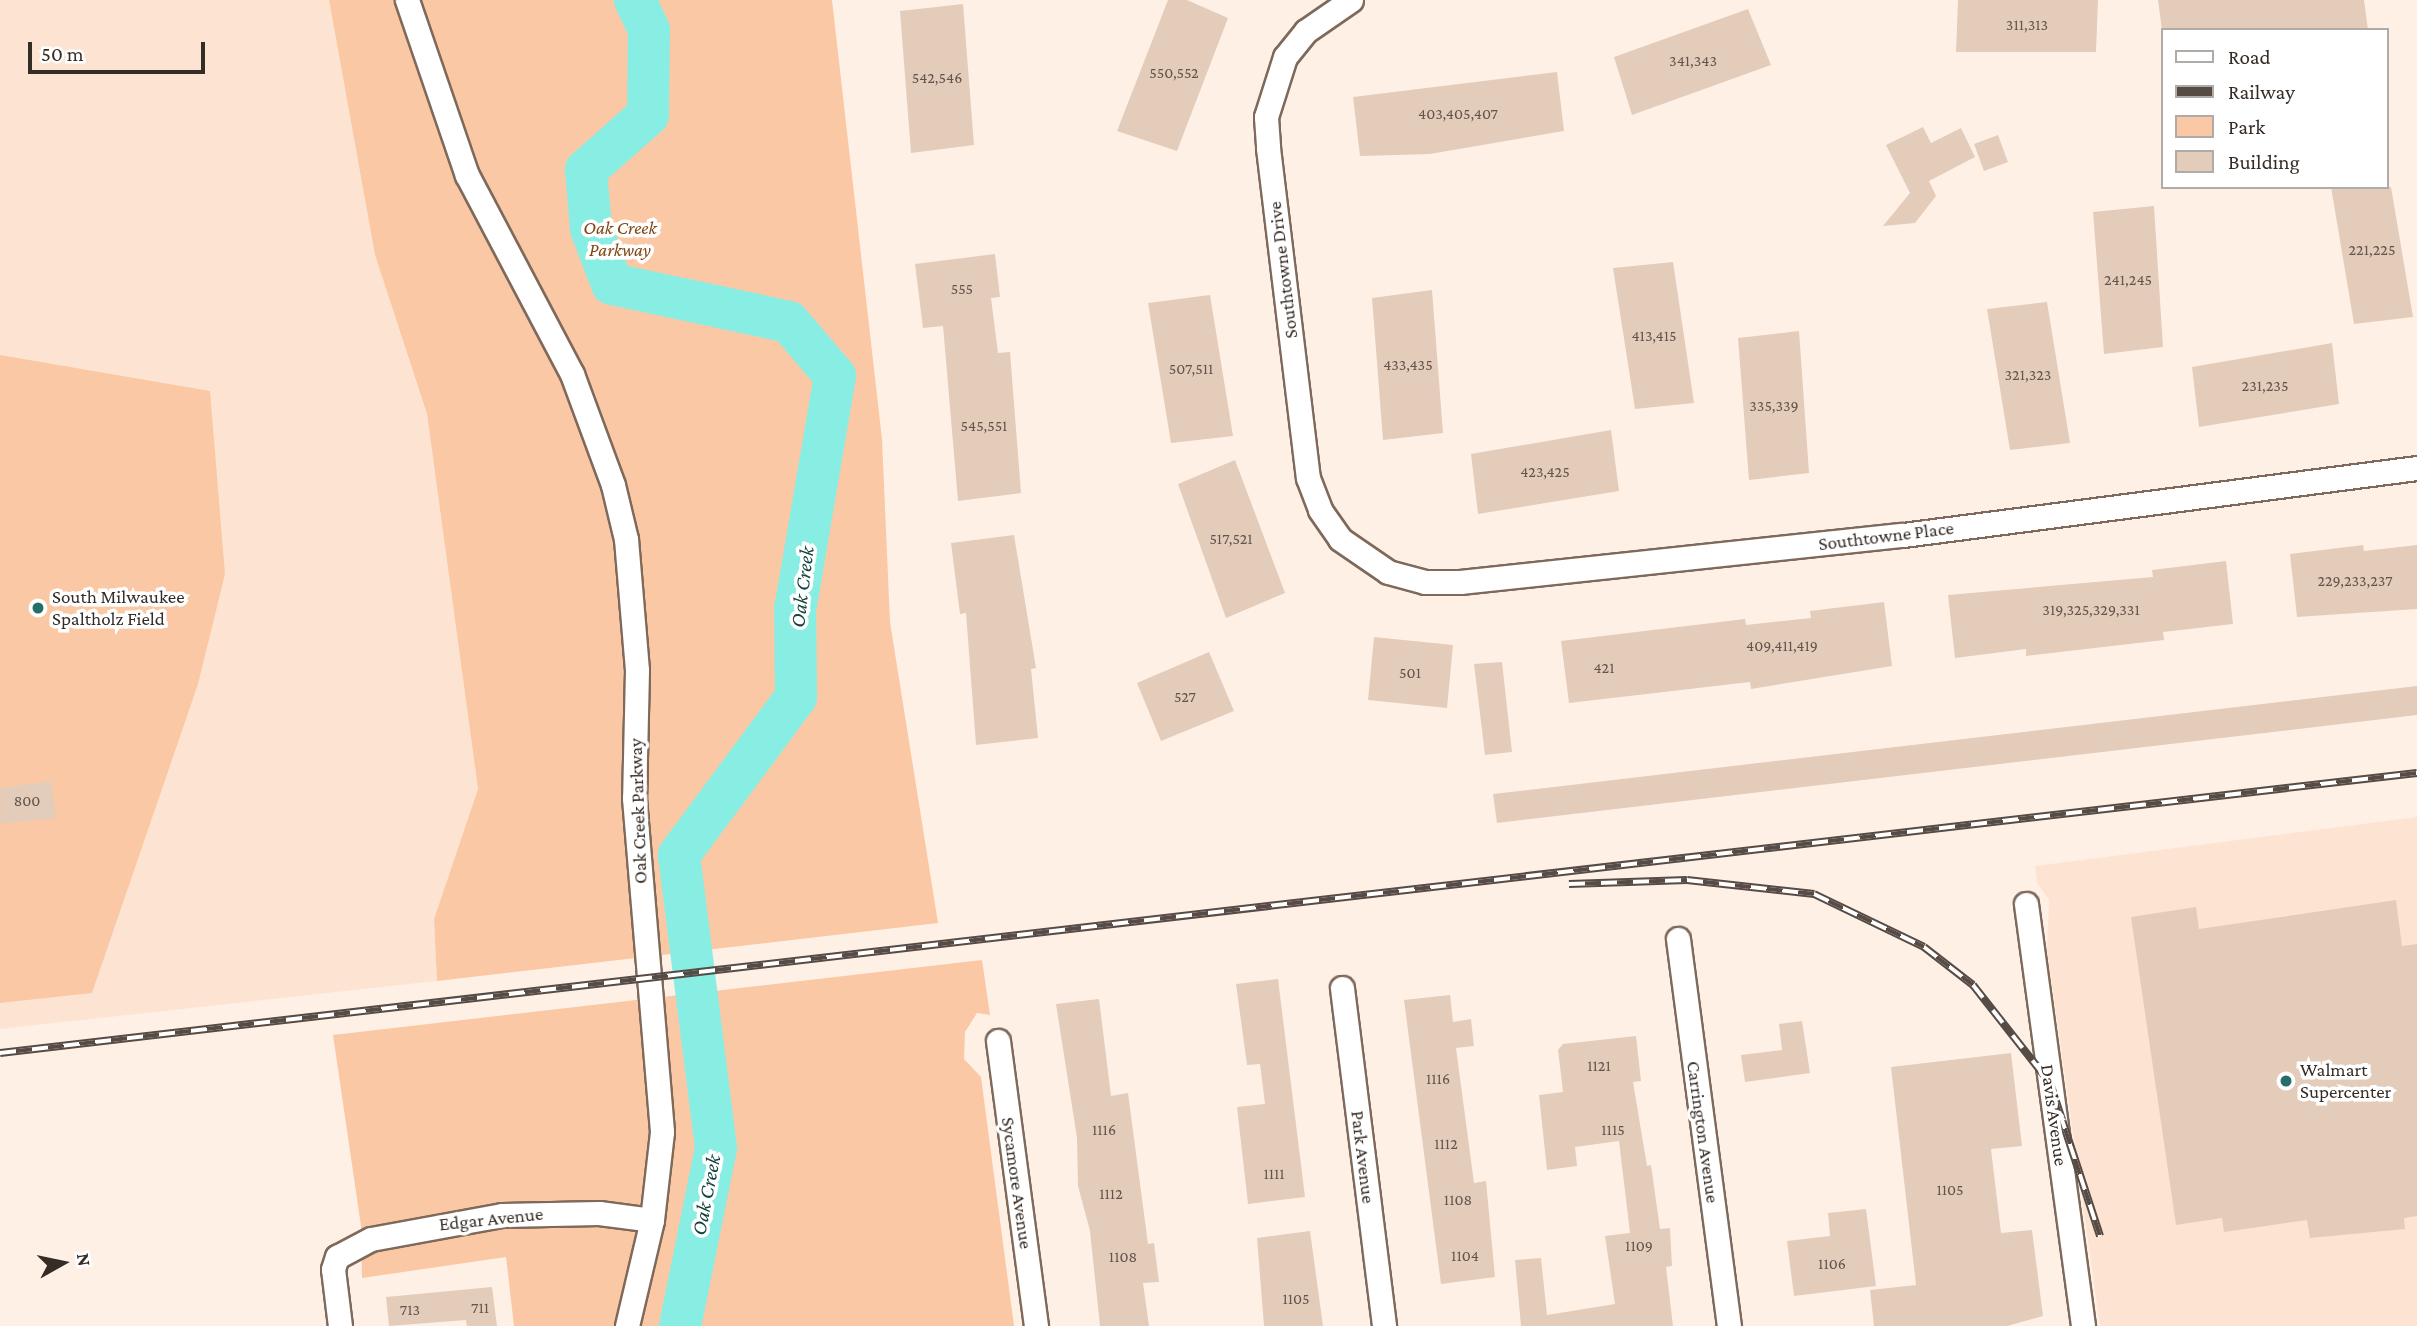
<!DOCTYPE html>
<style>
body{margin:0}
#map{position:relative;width:2417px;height:1326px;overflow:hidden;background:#fff0e6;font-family:"Crimson Pro",serif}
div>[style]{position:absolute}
.built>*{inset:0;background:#fde4d2}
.green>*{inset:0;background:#fac8a4}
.river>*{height:42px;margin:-21px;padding:0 21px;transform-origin:21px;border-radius:21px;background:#88eee3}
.building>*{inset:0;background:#e4ccbb}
.roads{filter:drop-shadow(2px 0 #7e695a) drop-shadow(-2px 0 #7e695a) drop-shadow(0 2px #7e695a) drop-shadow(0 -2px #7e695a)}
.street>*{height:23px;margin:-11.5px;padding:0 11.5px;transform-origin:11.5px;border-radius:11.5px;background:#fff}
.rail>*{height:8px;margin-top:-4px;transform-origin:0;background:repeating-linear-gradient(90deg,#fff 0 16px,#564b45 0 32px);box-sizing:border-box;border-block:2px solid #564b45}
.dots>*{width:19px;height:19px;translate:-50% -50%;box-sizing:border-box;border:4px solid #fff;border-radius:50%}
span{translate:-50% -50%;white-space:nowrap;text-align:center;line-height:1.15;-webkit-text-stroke:7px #fff;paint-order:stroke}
.number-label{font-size:16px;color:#62544b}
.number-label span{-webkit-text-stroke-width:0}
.park-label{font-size:19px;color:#814611;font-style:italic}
.street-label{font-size:19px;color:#362c26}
.poi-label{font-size:19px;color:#362c26}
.left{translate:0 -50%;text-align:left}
.water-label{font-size:21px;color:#13433e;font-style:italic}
.legend{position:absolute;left:2161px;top:28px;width:228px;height:161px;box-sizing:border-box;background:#fff;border:2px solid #afaba8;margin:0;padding:9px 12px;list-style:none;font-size:21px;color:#362c26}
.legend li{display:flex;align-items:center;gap:14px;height:35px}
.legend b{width:35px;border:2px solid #afaba8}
.north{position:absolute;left:28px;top:1228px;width:70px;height:70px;-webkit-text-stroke:5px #fff;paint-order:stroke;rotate:81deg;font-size:19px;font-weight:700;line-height:28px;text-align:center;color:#362c26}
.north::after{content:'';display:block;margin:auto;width:24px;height:32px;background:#362c26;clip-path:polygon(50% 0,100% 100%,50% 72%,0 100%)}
.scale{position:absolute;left:28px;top:42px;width:177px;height:32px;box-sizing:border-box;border:4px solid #362c26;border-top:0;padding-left:9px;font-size:21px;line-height:24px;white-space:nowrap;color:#362c26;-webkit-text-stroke:5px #fff;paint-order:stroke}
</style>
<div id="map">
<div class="built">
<i style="clip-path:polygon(0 0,329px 0,375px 255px,427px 414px,478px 789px,434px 919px,437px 981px,0 1029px)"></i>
<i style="clip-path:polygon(2417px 817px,2417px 1326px,2100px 1326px,2047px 949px,2049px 900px,2037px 883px,2035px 866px)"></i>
</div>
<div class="green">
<i style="clip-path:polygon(329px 0,832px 0,882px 439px,890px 622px,938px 923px,437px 981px,434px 919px,478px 789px,427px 414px,375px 255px)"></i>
<i style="clip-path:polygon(0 355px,210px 391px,225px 574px,198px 684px,92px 993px,0 1003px)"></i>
<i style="clip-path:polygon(982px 960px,990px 1015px,977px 1013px,965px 1032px,964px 1059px,981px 1077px,1014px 1326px,514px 1326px,506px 1257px,362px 1278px,361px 1226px,333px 1035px)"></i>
</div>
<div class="river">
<i style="left:635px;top:0;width:33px;rotate:65deg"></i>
<i style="left:649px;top:30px;width:85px;rotate:90.7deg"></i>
<i style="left:648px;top:115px;width:83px;rotate:138.4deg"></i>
<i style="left:586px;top:170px;width:59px;rotate:85.2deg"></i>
<i style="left:591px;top:229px;width:59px;rotate:69.1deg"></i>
<i style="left:612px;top:284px;width:181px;rotate:12.1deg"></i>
<i style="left:789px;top:322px;width:71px;rotate:49.6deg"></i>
<i style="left:835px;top:376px;width:236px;rotate:99.7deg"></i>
<i style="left:795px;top:609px;width:88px;rotate:89.3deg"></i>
<i style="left:796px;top:697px;width:197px;rotate:126.5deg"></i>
<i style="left:679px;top:855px;width:295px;rotate:82.8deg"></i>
<i style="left:716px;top:1148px;width:182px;rotate:101.4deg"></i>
</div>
<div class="building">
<i style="clip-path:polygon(1168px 0,1187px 0,1228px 18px,1177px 151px,1117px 131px)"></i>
<i style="clip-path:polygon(1958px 0,2098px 0,2096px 52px,1956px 52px)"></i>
<i style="clip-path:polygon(2158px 0,2364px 0,2368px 30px,2162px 30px)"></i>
<i style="clip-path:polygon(963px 4px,974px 145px,911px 153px,900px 11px)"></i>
<i style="clip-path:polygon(1748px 9px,1771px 65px,1632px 115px,1614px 57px)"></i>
<i style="clip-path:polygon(1557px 72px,1564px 131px,1430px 154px,1360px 156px,1353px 97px)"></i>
<i style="clip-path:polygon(1923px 127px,1931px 143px,1961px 128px,1975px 157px,1929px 181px,1936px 196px,1915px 223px,1883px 226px,1910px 193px,1886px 145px)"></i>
<i style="clip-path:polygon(1998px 135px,2008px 162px,1984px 171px,1974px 144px)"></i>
<i style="clip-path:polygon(2331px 187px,2391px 187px,2413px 317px,2354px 324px)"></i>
<i style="clip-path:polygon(2154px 206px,2163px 347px,2104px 354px,2093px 212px)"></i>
<i style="clip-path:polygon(995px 254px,1000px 297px,991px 298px,998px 353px,1010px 352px,1021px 493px,958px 501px,943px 326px,923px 328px,915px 264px)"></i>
<i style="clip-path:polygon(1673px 262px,1694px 403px,1635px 409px,1613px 268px)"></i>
<i style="clip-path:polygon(1432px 290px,1443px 433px,1383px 440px,1372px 298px)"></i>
<i style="clip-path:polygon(1210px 295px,1233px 436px,1171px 443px,1148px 303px)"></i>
<i style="clip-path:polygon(2047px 302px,2070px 443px,2010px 450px,1987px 309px)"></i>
<i style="clip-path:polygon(1799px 331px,1809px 473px,1749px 480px,1738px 338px)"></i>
<i style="clip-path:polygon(2332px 343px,2339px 404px,2199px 427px,2192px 367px)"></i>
<i style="clip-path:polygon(1611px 430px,1619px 491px,1478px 514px,1471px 454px)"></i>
<i style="clip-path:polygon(1235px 460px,1285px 593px,1226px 618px,1178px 484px)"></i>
<i style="clip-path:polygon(1014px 535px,1036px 668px,1031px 669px,1038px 738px,976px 745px,966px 613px,960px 614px,951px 543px)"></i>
<i style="clip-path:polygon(2363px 545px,2364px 551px,2417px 545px,2417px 609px,2297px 617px,2290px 554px)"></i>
<i style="clip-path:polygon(2226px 561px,2233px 624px,2163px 632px,2164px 640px,2026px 656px,2026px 649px,1955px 658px,1948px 595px,2153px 577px,2152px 570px)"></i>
<i style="clip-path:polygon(1884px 602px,1892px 666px,1751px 689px,1750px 682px,1569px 703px,1561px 641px,1745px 619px,1746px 625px,1811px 618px,1810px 611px)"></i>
<i style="clip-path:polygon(1374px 637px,1453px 645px,1447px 708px,1368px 700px)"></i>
<i style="clip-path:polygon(1209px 652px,1234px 711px,1161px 741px,1137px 683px)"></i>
<i style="clip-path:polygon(1502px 662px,1512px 752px,1485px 755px,1474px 664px)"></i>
<i style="clip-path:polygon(2417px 686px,2417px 715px,1497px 823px,1493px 794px)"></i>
<i style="clip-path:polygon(51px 781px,56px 818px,1px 824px,0 788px)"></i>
<i style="clip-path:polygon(2396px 900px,2402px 946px,2417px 944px,2417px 1216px,2404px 1218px,2405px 1229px,2310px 1238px,2307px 1220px,2224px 1232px,2222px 1218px,2176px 1225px,2131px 917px,2196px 907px,2199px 929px)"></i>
<i style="clip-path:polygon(1278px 979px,1305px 1197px,1248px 1204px,1237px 1107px,1265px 1104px,1260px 1064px,1247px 1065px,1236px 984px)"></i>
<i style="clip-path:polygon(1450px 995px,1453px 1022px,1471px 1019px,1474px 1046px,1456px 1048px,1474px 1183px,1486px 1181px,1495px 1277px,1441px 1284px,1404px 1000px)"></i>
<i style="clip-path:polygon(1099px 999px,1111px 1096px,1128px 1093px,1148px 1244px,1154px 1243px,1159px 1282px,1143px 1283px,1149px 1326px,1100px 1326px,1090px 1231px,1078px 1186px,1077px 1138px,1056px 1004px)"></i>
<i style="clip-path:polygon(1802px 1021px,1810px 1073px,1745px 1082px,1741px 1055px,1782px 1050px,1779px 1024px)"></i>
<i style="clip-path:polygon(1636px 1036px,1641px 1081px,1633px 1082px,1647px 1166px,1651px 1165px,1660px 1229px,1670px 1228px,1672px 1266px,1666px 1267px,1673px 1326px,1521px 1326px,1515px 1260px,1541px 1258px,1547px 1315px,1615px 1304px,1605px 1236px,1630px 1233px,1619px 1141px,1575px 1147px,1577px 1166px,1547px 1170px,1539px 1095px,1563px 1092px,1558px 1050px,1563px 1044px)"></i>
<i style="clip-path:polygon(2011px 1053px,2022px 1146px,1991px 1149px,2001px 1233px,2032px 1230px,2043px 1316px,2007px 1326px,1874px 1326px,1870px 1290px,1916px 1285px,1891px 1067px)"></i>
<i style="clip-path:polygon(1866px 1209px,1876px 1286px,1794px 1296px,1787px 1241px,1830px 1236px,1828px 1213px)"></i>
<i style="clip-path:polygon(1310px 1231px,1323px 1326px,1264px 1326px,1257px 1238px)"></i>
<i style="clip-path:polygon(492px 1287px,497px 1326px,467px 1326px,466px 1320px,389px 1326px,386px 1297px)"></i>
</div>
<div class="roads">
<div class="street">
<i style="left:407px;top:0;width:185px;rotate:71.1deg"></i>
<i style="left:467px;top:175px;width:225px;rotate:62.2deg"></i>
<i style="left:572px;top:374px;width:118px;rotate:69.7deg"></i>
<i style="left:613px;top:485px;width:56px;rotate:76.5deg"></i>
<i style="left:626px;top:539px;width:131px;rotate:85.2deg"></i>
<i style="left:637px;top:670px;width:128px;rotate:91.3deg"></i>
<i style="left:634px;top:798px;width:335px;rotate:85.2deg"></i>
<i style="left:662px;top:1132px;width:89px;rotate:96.5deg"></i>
<i style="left:652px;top:1220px;width:109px;rotate:103.3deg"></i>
<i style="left:1351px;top:0;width:55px;rotate:145.4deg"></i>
<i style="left:1306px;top:31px;width:33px;rotate:129deg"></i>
<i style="left:1285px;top:57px;width:63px;rotate:107.6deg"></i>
<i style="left:1266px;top:117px;width:31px;rotate:86deg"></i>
<i style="left:1268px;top:148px;width:332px;rotate:83.1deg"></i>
<i style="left:1308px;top:478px;width:34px;rotate:69deg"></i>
<i style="left:1320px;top:510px;width:35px;rotate:55deg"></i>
<i style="left:1340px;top:539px;width:58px;rotate:34.5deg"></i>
<i style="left:1388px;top:572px;width:38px;rotate:15deg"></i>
<i style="left:1425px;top:582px;width:35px"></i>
<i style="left:1460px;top:582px;width:445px;rotate:-6.1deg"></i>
<i style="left:1903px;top:535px;width:518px;rotate:-7.43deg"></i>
<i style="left:2026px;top:904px;width:426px;rotate:82.3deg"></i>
<i style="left:1678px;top:939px;width:390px;rotate:82.5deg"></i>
<i style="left:1342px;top:988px;width:341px;rotate:82.9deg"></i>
<i style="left:998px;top:1041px;width:288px;rotate:82.4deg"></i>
<i style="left:340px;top:1326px;width:57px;rotate:-97deg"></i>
<i style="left:333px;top:1269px;width:13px;rotate:-72deg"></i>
<i style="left:337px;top:1257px;width:38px;rotate:-28deg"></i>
<i style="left:371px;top:1239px;width:133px;rotate:-10.4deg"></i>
<i style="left:502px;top:1215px;width:97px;rotate:-1.2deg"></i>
<i style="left:599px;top:1213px;width:53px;rotate:7.5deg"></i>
</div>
</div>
<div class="rail">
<i style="left:1569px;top:884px;width:118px;rotate:-1.9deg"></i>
<i style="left:1687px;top:880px;width:128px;rotate:6.3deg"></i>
<i style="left:1814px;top:894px;width:122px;rotate:25.7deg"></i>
<i style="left:1924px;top:947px;width:62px;rotate:37.8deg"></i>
<i style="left:1973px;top:985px;width:125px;rotate:51.8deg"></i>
<i style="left:2050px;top:1083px;width:161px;rotate:71.9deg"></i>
<i style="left:0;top:1053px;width:2433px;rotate:-6.61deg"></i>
</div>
<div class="dots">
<i style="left:38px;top:608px;background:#266f68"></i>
<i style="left:2286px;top:1081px;background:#266f68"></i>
</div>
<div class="number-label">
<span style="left:2027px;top:25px">311,313</span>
<span style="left:1693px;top:61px">341,343</span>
<span style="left:1174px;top:73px">550,552</span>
<span style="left:937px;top:78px">542,546</span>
<span style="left:1458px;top:114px">403,405,407</span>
<span style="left:2372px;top:250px">221,225</span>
<span style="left:2128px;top:280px">241,245</span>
<span style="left:962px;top:289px">555</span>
<span style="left:1654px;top:336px">413,415</span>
<span style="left:1408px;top:365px">433,435</span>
<span style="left:1191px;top:369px">507,511</span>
<span style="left:2028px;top:375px">321,323</span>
<span style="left:2265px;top:386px">231,235</span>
<span style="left:1774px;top:406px">335,339</span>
<span style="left:984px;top:426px">545,551</span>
<span style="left:1545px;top:472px">423,425</span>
<span style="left:1231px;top:539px">517,521</span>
<span style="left:2355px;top:581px">229,233,237</span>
<span style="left:2091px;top:610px">319,325,329,331</span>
<span style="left:1782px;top:646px">409,411,419</span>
<span style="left:1604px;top:668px">421</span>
<span style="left:1410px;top:673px">501</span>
<span style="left:1185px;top:697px">527</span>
<span style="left:27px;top:801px">800</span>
<span style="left:1599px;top:1066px">1121</span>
<span style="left:1438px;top:1079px">1116</span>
<span style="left:1104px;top:1130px">1116</span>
<span style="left:1613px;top:1130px">1115</span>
<span style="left:1446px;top:1144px">1112</span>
<span style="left:1274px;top:1174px">1111</span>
<span style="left:1950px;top:1190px">1105</span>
<span style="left:1111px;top:1194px">1112</span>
<span style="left:1458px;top:1200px">1108</span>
<span style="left:1639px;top:1246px">1109</span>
<span style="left:1465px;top:1256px">1104</span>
<span style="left:1123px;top:1257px">1108</span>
<span style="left:1832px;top:1264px">1106</span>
<span style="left:1296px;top:1299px">1105</span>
<span style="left:480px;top:1308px">711</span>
<span style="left:410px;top:1310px">713</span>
</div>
<div class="park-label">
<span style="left:620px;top:239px">Oak Creek<br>Parkway</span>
</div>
<div class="street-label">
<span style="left:1283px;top:270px;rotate:-97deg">Southtowne Drive</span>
<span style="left:1886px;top:536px;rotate:-7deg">Southtowne Place</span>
<span style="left:638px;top:811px;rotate:-92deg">Oak Creek Parkway</span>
<span style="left:2054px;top:1115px;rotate:82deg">Davis Avenue</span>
<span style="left:1703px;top:1132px;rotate:82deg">Carrington Avenue</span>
<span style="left:1363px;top:1157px;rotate:83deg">Park Avenue</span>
<span style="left:1017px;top:1183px;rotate:82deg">Sycamore Avenue</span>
<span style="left:491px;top:1219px;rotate:-6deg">Edgar Avenue</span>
</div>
<div class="poi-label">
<span class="left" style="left:52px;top:608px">South Milwaukee<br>Spaltholz Field</span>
<span class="left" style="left:2300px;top:1081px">Walmart<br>Supercenter</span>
</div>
<div class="water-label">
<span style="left:802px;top:587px;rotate:-83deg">Oak Creek</span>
<span style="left:706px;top:1195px;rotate:-79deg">Oak Creek</span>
</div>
<ul class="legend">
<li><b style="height:9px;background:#fff"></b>Road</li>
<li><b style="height:9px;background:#564b45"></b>Railway</li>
<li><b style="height:19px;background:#fac8a4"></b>Park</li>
<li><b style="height:19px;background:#e4ccbb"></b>Building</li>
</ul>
<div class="north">N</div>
<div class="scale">50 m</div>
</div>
